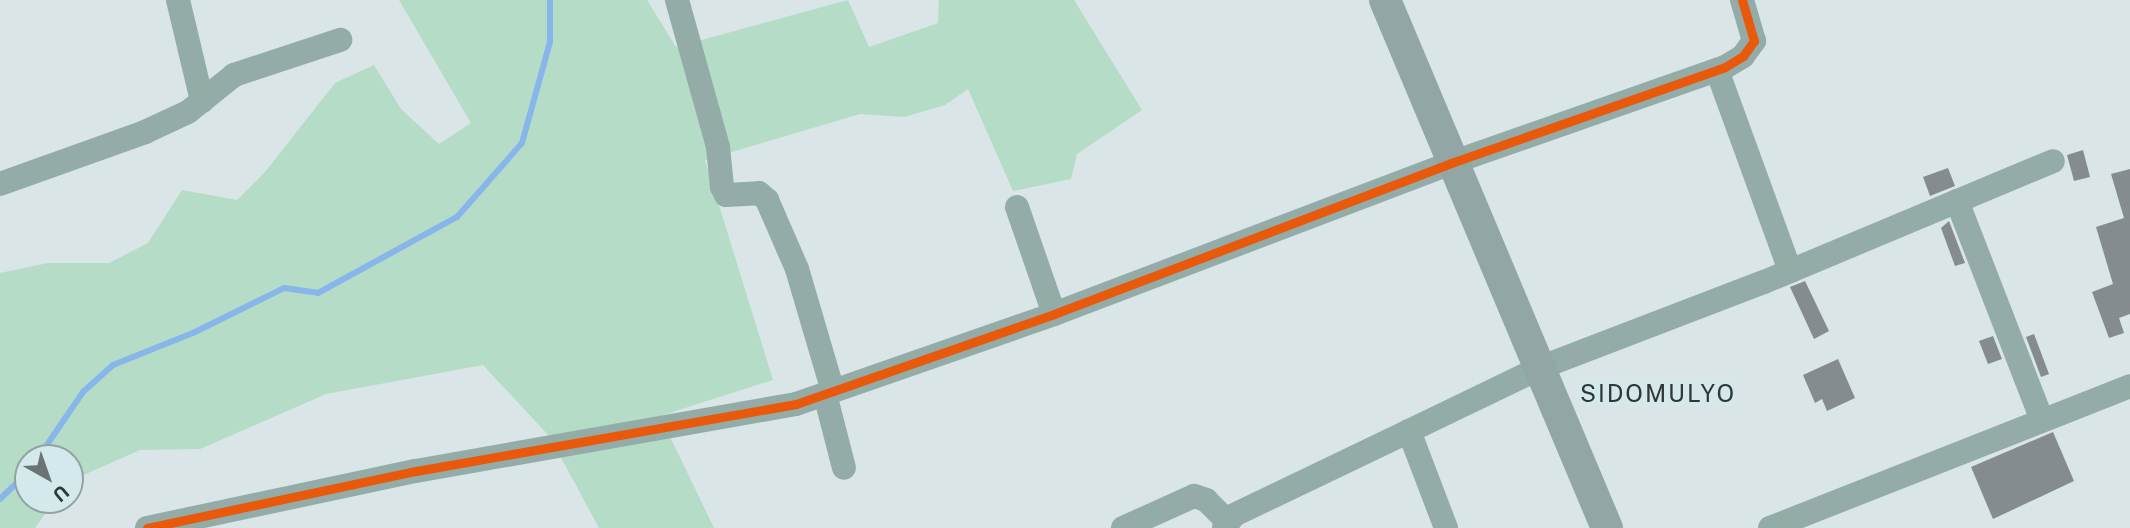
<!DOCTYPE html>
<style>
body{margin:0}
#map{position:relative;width:2130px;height:528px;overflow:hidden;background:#d9e5e6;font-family:"Public Sans",sans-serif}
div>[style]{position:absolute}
.green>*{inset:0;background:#b5dcc6}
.stream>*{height:6px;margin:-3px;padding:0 3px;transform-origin:3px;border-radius:3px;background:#88b5ea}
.building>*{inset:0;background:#848c8f}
.minor>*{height:24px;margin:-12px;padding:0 12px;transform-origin:12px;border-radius:12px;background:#93aca8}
.major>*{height:32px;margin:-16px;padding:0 16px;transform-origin:16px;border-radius:16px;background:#92a7a5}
.cycleway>*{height:9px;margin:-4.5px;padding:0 4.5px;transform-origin:4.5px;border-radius:4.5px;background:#e8590c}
span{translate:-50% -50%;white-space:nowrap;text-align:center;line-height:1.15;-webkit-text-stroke:7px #d4e9eb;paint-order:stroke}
.quarter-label{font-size:24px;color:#2f3738;letter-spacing:2px}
.north{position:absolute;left:14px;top:444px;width:70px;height:70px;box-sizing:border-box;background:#d4e9eb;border:2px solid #92a2a3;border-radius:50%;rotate:140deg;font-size:19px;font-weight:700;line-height:28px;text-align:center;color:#2f3738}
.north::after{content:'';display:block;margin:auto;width:24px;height:32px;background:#6a7475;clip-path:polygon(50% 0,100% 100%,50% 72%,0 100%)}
</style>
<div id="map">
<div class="green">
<i style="clip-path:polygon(399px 0,647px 0,676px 47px,848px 0,869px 47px,938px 23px,939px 0,1074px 0,1142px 110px,1077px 154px,1071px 179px,1013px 191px,968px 89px,945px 105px,904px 117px,860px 114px,705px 160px,773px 380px,660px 416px,714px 528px,599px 528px,550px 437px,483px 365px,326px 394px,200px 449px,140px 450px,70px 481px,70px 458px,28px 458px,28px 500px,55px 500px,35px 528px,0 528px,0 273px,48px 263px,109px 263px,148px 243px,182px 190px,237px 200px,265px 172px,335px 83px,374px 65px,401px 109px,439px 144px,471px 123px)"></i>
</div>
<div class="stream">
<i style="left:38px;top:458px;width:80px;rotate:-55.7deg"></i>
<i style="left:83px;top:392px;width:40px;rotate:-42deg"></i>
<i style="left:113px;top:365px;width:88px;rotate:-21.9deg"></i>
<i style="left:195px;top:332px;width:99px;rotate:-26.3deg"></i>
<i style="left:284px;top:288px;width:34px;rotate:8deg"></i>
<i style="left:318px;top:293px;width:158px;rotate:-28.7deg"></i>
<i style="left:457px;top:217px;width:98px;rotate:-48.7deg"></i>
<i style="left:522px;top:143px;width:105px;rotate:-74.5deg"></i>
<i style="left:550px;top:42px;width:42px;rotate:-90deg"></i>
<i style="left:0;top:499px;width:39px;rotate:-44deg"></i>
</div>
<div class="building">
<i style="clip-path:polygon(2083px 150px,2090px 177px,2074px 181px,2067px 155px)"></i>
<i style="clip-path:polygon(1948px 168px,1955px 186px,1930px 196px,1923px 177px)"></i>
<i style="clip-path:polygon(2130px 169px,2130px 314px,2119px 318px,2124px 333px,2109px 338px,2092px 292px,2113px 284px,2096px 227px,2124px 218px,2111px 174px)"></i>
<i style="clip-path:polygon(1949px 221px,1965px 263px,1955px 266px,1941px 228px)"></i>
<i style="clip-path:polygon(1805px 281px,1829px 331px,1814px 339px,1790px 287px)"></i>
<i style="clip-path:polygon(2034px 334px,2049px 374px,2041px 377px,2026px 337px)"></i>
<i style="clip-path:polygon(1993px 336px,2002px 359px,1988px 364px,1979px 341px)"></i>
<i style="clip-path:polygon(1838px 359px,1855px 398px,1827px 411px,1822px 399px,1815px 403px,1803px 375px)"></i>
<i style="clip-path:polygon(2053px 432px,2074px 481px,1993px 519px,1971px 467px)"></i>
</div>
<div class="minor">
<i style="left:178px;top:0;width:104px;rotate:76.6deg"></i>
<i style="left:677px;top:0;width:153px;rotate:74.4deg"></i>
<i style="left:718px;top:147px;width:40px;rotate:84.3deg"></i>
<i style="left:722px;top:187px;width:9px;rotate:63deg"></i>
<i style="left:726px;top:195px;width:33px;rotate:-3deg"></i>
<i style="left:759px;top:193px;width:11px;rotate:41deg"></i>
<i style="left:767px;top:200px;width:75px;rotate:66.5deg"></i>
<i style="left:797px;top:269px;width:127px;rotate:73.6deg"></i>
<i style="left:1717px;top:70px;width:214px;rotate:70deg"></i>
<i style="left:0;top:184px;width:154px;rotate:-19.7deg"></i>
<i style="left:145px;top:132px;width:47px;rotate:-24.9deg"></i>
<i style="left:188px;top:112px;width:59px;rotate:-38.8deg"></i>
<i style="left:234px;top:75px;width:112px;rotate:-18.3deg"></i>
<i style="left:1957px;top:201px;width:235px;rotate:68.8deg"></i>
<i style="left:1017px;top:207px;width:113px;rotate:70.9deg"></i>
<i style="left:825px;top:394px;width:76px;rotate:75.6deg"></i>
<i style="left:147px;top:528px;width:275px;rotate:-12deg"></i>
<i style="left:416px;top:471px;width:386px;rotate:-10deg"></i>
<i style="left:796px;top:404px;width:273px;rotate:-19.2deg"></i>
<i style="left:1054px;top:314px;width:425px;rotate:-20.8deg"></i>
<i style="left:1451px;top:163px;width:290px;rotate:-19.3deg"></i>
<i style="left:1725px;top:67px;width:21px;rotate:-31deg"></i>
<i style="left:1743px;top:56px;width:19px;rotate:-54deg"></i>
<i style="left:1754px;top:41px;width:43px;rotate:-106.3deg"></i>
<i style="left:1123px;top:528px;width:78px;rotate:-24.3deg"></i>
<i style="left:1194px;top:496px;width:13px;rotate:18deg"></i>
<i style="left:1206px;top:500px;width:30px;rotate:45deg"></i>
<i style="left:1224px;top:528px;width:16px;rotate:-52deg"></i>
<i style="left:1234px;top:515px;width:194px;rotate:-25.6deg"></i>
<i style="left:1446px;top:528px;width:104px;rotate:-110.9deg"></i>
<i style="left:1409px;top:431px;width:148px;rotate:-25.7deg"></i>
<i style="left:1542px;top:367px;width:238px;rotate:-21deg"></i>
<i style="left:1764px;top:282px;width:313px;rotate:-22.7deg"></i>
<i style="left:1770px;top:528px;width:387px;rotate:-21.5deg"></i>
</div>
<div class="major">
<i style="left:1385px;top:0;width:573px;rotate:67.2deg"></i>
</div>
<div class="cycleway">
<i style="left:147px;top:528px;width:275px;rotate:-12deg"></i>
<i style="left:416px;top:471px;width:386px;rotate:-10deg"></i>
<i style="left:796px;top:404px;width:273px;rotate:-19.2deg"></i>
<i style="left:1054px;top:314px;width:425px;rotate:-20.8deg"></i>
<i style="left:1451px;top:163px;width:290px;rotate:-19.3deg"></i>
<i style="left:1725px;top:67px;width:21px;rotate:-31deg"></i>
<i style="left:1743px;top:56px;width:19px;rotate:-54deg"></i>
<i style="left:1754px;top:41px;width:43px;rotate:-106.3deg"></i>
</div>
<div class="quarter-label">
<span style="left:1658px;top:394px">SIDOMULYO</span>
</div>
<div class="north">U</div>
</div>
